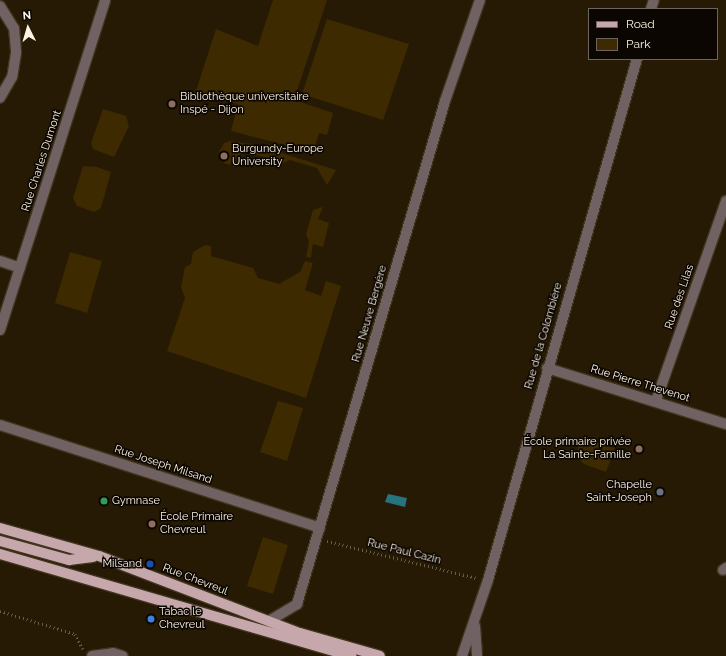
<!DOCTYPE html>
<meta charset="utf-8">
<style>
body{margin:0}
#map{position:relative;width:726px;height:656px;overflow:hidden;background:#271a04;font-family:Raleway,sans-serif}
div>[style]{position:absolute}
.green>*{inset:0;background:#3e2a01}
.water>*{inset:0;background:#27737f}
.path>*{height:2.5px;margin-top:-1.25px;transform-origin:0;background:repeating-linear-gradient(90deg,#695d4a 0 1px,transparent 0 4px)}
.roads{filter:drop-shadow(1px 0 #41341f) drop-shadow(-1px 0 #41341f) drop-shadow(0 1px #41341f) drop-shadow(0 -1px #41341f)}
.minor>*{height:10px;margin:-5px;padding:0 5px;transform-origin:5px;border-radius:5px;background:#706263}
.major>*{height:10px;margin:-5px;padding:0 5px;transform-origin:5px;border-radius:5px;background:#c6a8ac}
.dots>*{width:11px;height:11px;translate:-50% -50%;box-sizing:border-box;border:2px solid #0b0601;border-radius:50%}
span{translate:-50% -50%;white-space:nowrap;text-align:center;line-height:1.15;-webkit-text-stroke:3px #0b0601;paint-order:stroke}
.poi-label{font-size:11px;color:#fcf3e5}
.left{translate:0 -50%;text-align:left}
.right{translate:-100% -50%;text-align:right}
.street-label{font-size:11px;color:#fcf3e5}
.legend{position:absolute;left:588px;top:8px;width:130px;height:52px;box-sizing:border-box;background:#0b0601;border:1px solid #6b655c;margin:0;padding:5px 7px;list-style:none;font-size:12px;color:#fcf3e5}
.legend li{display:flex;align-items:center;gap:8px;height:20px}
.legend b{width:20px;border:1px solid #6b655c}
.north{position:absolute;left:8px;top:8px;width:40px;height:40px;-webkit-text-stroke:3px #0b0601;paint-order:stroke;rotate:355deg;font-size:11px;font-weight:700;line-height:16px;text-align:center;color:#fcf3e5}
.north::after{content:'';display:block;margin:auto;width:14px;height:18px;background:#fcf3e5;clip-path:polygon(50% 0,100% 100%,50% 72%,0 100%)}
</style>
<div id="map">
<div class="green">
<i style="clip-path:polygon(273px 0,327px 0,294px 100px,333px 113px,327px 135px,319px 133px,313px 152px,231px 131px,238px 104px,196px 91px,216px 29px,258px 46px)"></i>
<i style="clip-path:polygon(327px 19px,409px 44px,383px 120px,302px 94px)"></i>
<i style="clip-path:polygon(103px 109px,126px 116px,129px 126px,114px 157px,93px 149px,91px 143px)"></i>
<i style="clip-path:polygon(230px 141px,256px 145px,336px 170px,327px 185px,317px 168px,290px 160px,283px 163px,243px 151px,229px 165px,224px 163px,219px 152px,224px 143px)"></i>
<i style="clip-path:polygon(83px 166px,97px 167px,111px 172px,101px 208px,94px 212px,77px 206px,73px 198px)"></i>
<i style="clip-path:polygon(323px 207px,318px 219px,329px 223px,323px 247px,313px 244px,311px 258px,306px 257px,309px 242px,306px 234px,313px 210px)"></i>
<i style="clip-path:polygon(205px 245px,211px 246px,211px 256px,253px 268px,258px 278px,279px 284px,300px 272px,305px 261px,313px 263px,305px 290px,321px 296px,326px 281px,341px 286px,306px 398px,167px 351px,185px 298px,181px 287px,185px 267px,191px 264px,193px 252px)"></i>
<i style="clip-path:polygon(70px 252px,102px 261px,87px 313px,55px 303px)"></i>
<i style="clip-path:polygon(278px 401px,303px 408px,287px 461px,260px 452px)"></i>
<i style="clip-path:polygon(585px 438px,615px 448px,606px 472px,584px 464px,580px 460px,577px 444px,580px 439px)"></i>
<i style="clip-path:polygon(263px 537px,288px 545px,273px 594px,247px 586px)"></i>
</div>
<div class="water">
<i style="clip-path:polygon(388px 494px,407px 498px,405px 507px,385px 502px)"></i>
</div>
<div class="path">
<i style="left:327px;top:541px;width:154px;rotate:13.9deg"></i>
<i style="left:0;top:611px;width:78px;rotate:17deg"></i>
<i style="left:75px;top:634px;width:17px;rotate:62deg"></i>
</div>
<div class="roads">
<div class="minor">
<i style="left:0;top:6px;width:26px;rotate:58deg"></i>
<i style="left:14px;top:28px;width:25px;rotate:85deg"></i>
<i style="left:16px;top:53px;width:24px;rotate:99deg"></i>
<i style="left:12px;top:77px;width:24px;rotate:120deg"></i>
<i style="left:651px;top:9px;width:9px;rotate:-72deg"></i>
<i style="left:0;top:261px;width:21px;rotate:19deg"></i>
<i style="left:0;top:330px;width:346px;rotate:-72.3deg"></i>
<i style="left:547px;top:368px;width:188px;rotate:17.4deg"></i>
<i style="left:656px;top:401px;width:212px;rotate:-70.7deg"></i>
<i style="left:0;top:425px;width:336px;rotate:17.8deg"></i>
<i style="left:723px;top:570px;width:4px;rotate:-34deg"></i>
<i style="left:269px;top:621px;width:33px;rotate:-31deg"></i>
<i style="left:297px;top:604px;width:524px;rotate:-73.6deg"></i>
<i style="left:445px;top:101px;width:107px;rotate:-70.9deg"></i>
<i style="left:475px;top:626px;width:30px;rotate:86deg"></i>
<i style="left:92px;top:656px;width:21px;rotate:-8deg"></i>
<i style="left:113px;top:653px;width:10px;rotate:17deg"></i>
<i style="left:462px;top:656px;width:80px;rotate:-71.1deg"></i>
<i style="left:488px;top:580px;width:542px;rotate:-74.04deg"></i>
</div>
<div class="major">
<i style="left:0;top:528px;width:103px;rotate:15.8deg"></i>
<i style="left:99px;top:556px;width:215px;rotate:21deg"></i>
<i style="left:300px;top:633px;width:83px;rotate:16deg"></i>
<i style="left:0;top:541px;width:72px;rotate:15.4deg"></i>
<i style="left:69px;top:560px;width:24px;rotate:-7deg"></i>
<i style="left:0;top:554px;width:366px;rotate:16.2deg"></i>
</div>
</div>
<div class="dots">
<i style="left:172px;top:104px;background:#8d6e63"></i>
<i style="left:224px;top:156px;background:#8d6e63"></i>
<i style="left:639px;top:449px;background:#8d6e63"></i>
<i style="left:660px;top:492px;background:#6b7280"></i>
<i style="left:104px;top:501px;background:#2e9e5b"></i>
<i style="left:152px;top:524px;background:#8d6e63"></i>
<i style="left:150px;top:564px;background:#1a4fb4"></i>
<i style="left:151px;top:619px;background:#3f7fe0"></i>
</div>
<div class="poi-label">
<span class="left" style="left:180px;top:104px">Bibliothèque universitaire<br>Inspé - Dijon</span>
<span class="left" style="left:232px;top:156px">Burgundy-Europe<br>University</span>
<span class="right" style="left:631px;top:449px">École primaire privée<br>La Sainte-Famille</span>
<span class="right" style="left:652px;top:492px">Chapelle<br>Saint-Joseph</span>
<span class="left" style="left:112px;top:501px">Gymnase</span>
<span class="left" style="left:160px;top:524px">École Primaire<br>Chevreul</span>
<span class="right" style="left:142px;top:564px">Milsand</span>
<span class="left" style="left:159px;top:619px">Tabac le<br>Chevreul</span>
</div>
<div class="street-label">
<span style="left:42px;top:161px;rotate:-72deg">Rue Charles Dumont</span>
<span style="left:680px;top:297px;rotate:-71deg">Rue des Lilas</span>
<span style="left:370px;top:314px;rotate:-74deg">Rue Neuve Bergère</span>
<span style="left:544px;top:336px;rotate:-74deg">Rue de la Colombière</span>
<span style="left:640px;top:384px;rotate:17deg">Rue Pierre Thevenot</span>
<span style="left:163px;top:465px;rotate:18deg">Rue Joseph Milsand</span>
<span style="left:404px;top:552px;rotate:14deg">Rue Paul Cazin</span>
<span style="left:195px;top:580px;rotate:21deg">Rue Chevreul</span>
</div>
<ul class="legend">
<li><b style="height:5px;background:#c6a8ac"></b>Road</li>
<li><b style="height:11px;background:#3e2a01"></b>Park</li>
</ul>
<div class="north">N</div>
</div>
